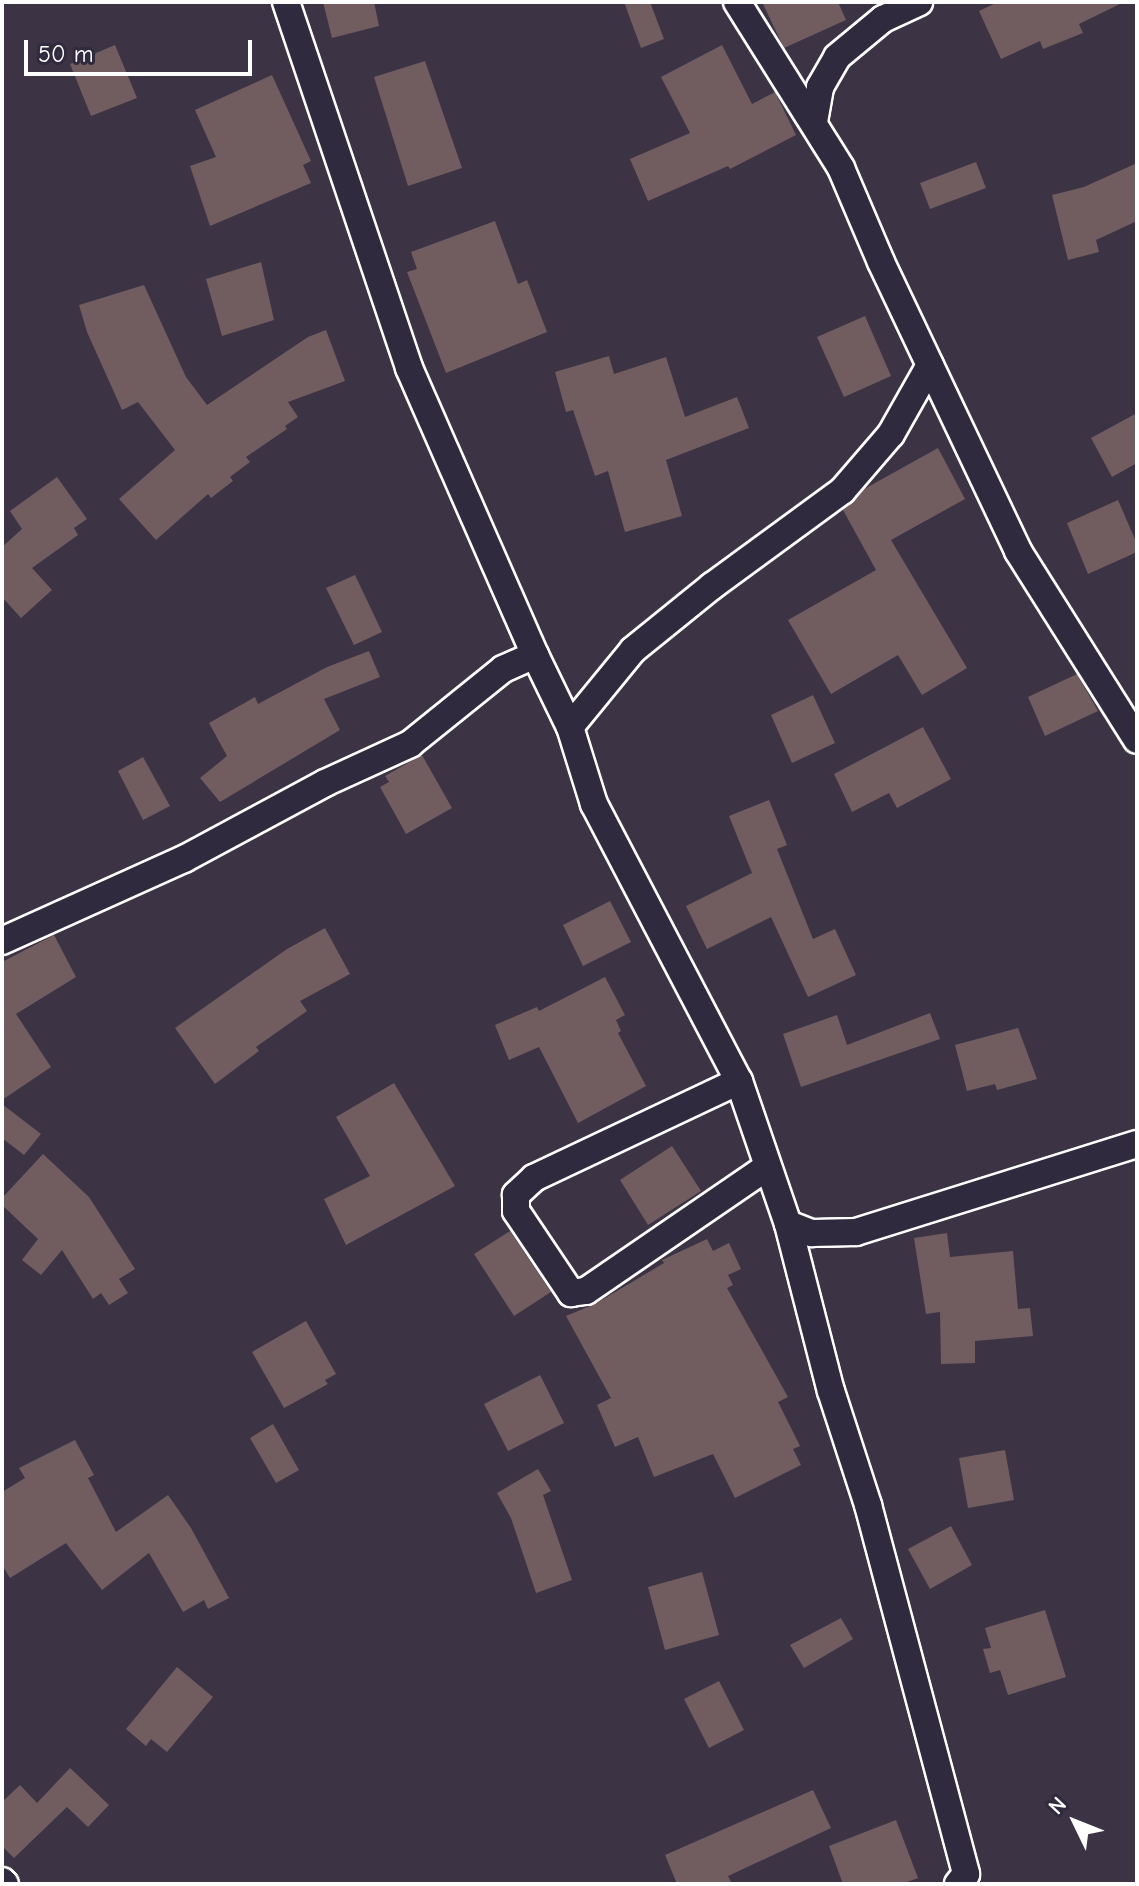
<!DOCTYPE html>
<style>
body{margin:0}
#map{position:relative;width:1139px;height:1886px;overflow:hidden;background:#3c3444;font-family:"Comic Neue",sans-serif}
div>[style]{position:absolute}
.building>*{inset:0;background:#715c5f}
.roads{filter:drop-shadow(2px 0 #fff) drop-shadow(-2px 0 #fff) drop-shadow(0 2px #fff) drop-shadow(0 -2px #fff)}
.minor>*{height:26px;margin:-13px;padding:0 13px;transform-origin:13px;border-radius:13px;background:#2f2a3d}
span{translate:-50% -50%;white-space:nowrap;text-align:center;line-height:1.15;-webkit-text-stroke:8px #2f2a3d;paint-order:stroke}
.frame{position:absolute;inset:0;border:4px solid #fff;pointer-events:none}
.north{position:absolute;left:1035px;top:1782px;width:80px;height:80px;-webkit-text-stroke:6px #2f2a3d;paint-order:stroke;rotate:313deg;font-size:22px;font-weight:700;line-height:32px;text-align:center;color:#fff}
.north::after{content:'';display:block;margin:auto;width:28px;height:36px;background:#fff;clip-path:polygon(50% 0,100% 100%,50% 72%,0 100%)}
.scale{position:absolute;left:24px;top:40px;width:228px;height:36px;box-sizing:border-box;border:4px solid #fff;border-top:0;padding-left:10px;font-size:24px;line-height:28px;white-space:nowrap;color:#fff;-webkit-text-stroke:6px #2f2a3d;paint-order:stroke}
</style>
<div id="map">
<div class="building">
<i style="clip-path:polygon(323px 2px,374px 2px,379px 26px,332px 38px)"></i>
<i style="clip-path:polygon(624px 2px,650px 2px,664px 39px,641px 48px)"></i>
<i style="clip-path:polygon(762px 2px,838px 2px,846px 20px,784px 48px)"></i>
<i style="clip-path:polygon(998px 2px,1124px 2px,1079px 24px,1083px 33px,1043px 49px,1040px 41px,1001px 59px,979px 11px)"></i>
<i style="clip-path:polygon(115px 45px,137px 98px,91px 116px,70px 64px)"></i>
<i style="clip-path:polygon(722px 45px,752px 104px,775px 92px,796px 135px,730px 169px,728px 166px,648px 201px,630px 159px,690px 133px,661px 77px)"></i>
<i style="clip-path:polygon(425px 61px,462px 168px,408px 186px,374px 77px)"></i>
<i style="clip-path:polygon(272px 75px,311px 161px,303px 165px,311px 183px,210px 226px,190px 166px,216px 157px,195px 110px)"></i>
<i style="clip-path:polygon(976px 162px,986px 188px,930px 209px,920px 183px)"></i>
<i style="clip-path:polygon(1137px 163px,1137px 221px,1096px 240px,1099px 252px,1068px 260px,1052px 195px,1084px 187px)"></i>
<i style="clip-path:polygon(495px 221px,518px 284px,527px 280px,547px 332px,446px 373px,407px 272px,417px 269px,411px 252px)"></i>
<i style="clip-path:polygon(261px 262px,274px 320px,222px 336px,206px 279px)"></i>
<i style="clip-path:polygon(144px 285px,186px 377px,207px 405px,308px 337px,326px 330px,345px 381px,288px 402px,298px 417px,285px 426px,287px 429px,246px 457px,250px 462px,230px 477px,233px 481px,211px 498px,208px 494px,156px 540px,119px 499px,175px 450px,138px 402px,122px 410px,87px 332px,79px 305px)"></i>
<i style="clip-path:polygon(865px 316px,891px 376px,844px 397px,817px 337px)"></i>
<i style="clip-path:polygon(609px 356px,614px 374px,666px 357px,685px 417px,737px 397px,749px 428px,666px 460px,682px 516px,625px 532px,608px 471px,595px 476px,573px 410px,566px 412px,555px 372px)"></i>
<i style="clip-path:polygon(1137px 413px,1137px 463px,1112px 477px,1091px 438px)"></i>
<i style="clip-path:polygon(938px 448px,965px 499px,891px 540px,967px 668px,922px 695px,898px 655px,831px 694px,788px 620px,876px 570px,843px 510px,866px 488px)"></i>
<i style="clip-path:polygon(57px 477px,87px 519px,74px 528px,78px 535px,32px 568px,52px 590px,21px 618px,2px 597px,2px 547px,22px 529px,10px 511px)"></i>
<i style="clip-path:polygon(1118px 500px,1137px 544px,1137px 552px,1088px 574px,1067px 523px)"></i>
<i style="clip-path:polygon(355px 575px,382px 632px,354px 645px,326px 588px)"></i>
<i style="clip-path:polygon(369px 651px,380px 677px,324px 699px,340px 730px,220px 802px,200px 778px,227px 756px,209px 723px,255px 697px,258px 704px,327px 667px)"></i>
<i style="clip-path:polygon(1077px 674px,1098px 711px,1045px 736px,1028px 697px)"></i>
<i style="clip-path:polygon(813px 695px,835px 743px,792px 763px,771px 715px)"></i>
<i style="clip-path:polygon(923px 727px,951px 779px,897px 808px,889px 793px,852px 812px,834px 774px)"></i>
<i style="clip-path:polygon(422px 755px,452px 808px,406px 834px,380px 787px,389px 782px,385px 776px)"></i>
<i style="clip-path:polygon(143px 757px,170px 806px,143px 820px,118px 771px)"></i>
<i style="clip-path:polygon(769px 800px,787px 845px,777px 849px,813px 939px,835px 929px,856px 975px,808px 997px,771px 917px,707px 949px,686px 906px,752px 873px,729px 816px)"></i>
<i style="clip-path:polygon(610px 901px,631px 942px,583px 966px,563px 925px)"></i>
<i style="clip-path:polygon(325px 928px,350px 974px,300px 1001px,307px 1011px,256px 1047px,259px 1051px,215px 1084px,175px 1028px,287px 949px)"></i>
<i style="clip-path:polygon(54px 935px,76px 977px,16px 1014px,51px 1067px,2px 1100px,2px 962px)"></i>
<i style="clip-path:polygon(605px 977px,625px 1015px,616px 1020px,621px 1031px,618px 1033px,646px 1086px,578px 1123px,539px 1047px,509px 1060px,495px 1025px,537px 1007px,539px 1011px)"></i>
<i style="clip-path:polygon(930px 1013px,940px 1039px,801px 1087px,783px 1034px,837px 1015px,847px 1045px)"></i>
<i style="clip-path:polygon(1018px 1028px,1037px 1079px,997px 1090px,995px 1084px,967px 1091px,955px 1045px)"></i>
<i style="clip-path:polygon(394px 1083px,455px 1186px,346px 1245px,324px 1199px,370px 1176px,336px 1117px)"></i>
<i style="clip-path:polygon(2px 1104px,41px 1134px,24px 1155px,2px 1138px)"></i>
<i style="clip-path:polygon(672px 1146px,701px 1191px,648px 1225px,620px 1180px)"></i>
<i style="clip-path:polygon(43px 1154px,89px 1197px,135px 1269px,119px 1279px,128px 1293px,109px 1305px,101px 1293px,93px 1299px,62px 1250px,41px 1275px,22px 1260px,38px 1239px,2px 1205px,2px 1198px)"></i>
<i style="clip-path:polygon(510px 1231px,551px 1292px,514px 1316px,474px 1254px)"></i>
<i style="clip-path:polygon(947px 1233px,950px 1257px,1013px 1251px,1018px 1309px,1030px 1308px,1033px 1336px,975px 1341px,975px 1363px,941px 1364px,940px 1312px,926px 1314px,914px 1238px)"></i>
<i style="clip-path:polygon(707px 1239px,713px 1251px,729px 1243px,741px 1269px,728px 1275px,733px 1285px,727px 1288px,788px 1397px,778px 1402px,800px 1446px,793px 1449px,801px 1465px,735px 1498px,713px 1454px,654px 1477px,638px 1437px,615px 1447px,597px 1405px,611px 1398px,566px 1316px,595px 1304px,664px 1263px,662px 1260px)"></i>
<i style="clip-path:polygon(306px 1321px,336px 1374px,325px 1380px,328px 1384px,284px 1408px,252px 1352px)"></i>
<i style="clip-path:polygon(540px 1375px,564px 1423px,508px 1451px,484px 1404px)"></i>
<i style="clip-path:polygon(273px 1424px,299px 1470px,276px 1483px,250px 1438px)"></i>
<i style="clip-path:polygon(75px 1440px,94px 1475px,88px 1478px,116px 1532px,168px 1495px,191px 1528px,229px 1598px,208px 1609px,204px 1600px,183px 1612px,149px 1553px,102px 1590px,66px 1543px,10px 1578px,2px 1565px,2px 1492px,25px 1478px,19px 1468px)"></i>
<i style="clip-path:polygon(1005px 1450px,1014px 1500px,968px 1508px,959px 1458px)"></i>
<i style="clip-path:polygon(538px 1469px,551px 1491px,543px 1495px,572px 1580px,536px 1593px,511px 1518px,497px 1493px)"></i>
<i style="clip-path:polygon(951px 1526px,972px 1565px,930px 1589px,908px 1549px)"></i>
<i style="clip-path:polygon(702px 1572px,719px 1635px,665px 1650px,648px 1587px)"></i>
<i style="clip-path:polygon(1045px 1610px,1066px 1677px,1008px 1695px,1000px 1670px,990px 1673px,983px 1649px,991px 1648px,985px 1628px)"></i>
<i style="clip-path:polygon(841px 1618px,853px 1639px,804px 1668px,790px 1645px)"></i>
<i style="clip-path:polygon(177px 1667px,213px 1697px,167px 1752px,151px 1739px,146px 1746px,126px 1729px)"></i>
<i style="clip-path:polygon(719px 1681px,744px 1730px,709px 1748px,684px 1699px)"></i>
<i style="clip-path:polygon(70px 1768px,109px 1805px,88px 1827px,67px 1807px,14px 1858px,2px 1846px,2px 1802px,20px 1785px,37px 1803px)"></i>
<i style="clip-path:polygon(813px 1790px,831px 1828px,728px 1876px,732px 1884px,677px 1884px,665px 1855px)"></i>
<i style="clip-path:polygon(896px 1820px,918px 1878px,902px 1884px,843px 1884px,829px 1846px)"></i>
</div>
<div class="roads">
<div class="minor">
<i style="left:286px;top:2px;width:386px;rotate:71.4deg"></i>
<i style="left:409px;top:368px;width:313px;rotate:66.3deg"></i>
<i style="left:535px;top:655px;width:80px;rotate:64.1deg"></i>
<i style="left:570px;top:727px;width:81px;rotate:72.7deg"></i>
<i style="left:594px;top:804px;width:313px;rotate:62.4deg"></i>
<i style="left:739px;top:1081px;width:151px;rotate:71.1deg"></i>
<i style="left:788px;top:1224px;width:26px;rotate:21deg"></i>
<i style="left:812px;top:1233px;width:44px;rotate:-1.3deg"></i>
<i style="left:856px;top:1232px;width:294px;rotate:-17.4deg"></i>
<i style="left:737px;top:2px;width:196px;rotate:57.9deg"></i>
<i style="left:841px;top:168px;width:102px;rotate:66.9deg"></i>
<i style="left:881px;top:262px;width:320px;rotate:64.6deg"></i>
<i style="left:1018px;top:551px;width:223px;rotate:57.8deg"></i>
<i style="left:814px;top:122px;width:36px;rotate:-80deg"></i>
<i style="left:820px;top:87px;width:34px;rotate:-60deg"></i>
<i style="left:837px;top:57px;width:60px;rotate:-39.6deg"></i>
<i style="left:883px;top:19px;width:40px;rotate:-25deg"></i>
<i style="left:570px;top:727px;width:99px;rotate:-50.7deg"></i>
<i style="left:633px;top:650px;width:102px;rotate:-39deg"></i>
<i style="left:712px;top:586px;width:161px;rotate:-36.2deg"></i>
<i style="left:842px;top:491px;width:75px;rotate:-49.3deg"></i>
<i style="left:891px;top:434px;width:79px;rotate:-60.5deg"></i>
<i style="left:2px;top:941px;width:200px;rotate:-24.3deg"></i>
<i style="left:184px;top:859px;width:160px;rotate:-28.3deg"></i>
<i style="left:325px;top:783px;width:94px;rotate:-24.6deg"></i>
<i style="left:410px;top:744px;width:119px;rotate:-38.9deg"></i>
<i style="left:503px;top:669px;width:35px;rotate:-24deg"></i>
<i style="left:739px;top:1081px;width:227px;rotate:154.7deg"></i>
<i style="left:534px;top:1178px;width:25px;rotate:137deg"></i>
<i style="left:516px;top:1195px;width:16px;rotate:90deg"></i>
<i style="left:516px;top:1211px;width:99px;rotate:56.1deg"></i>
<i style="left:571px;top:1293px;width:15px;rotate:-8deg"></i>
<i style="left:586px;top:1291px;width:219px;rotate:-34.4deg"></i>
<i style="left:788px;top:1224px;width:172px;rotate:75.6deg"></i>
<i style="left:831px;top:1391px;width:120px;rotate:72deg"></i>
<i style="left:868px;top:1505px;width:382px;rotate:75.1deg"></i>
<i style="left:966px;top:1874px;width:13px;rotate:129deg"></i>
<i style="left:2px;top:1881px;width:4px;rotate:45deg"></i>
</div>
</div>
<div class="frame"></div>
<div class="north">N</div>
<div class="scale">50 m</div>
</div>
